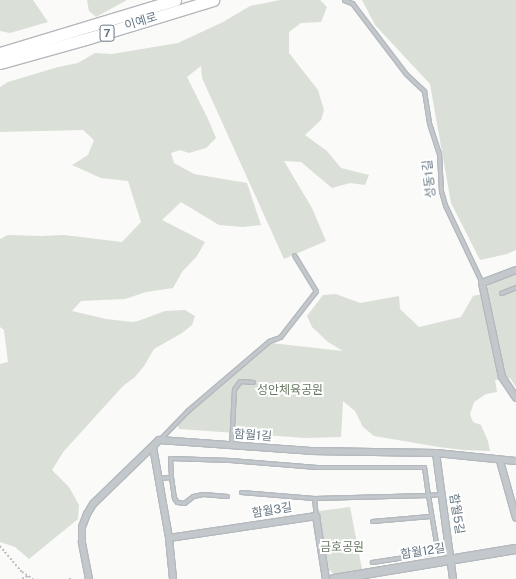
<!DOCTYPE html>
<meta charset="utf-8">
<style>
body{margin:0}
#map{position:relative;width:516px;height:579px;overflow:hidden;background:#fafaf8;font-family:"Public Sans","Noto Sans KR",sans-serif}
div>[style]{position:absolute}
.green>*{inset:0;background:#dadfd7}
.path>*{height:1.5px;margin-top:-0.75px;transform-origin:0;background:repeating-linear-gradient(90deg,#bbbfc2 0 2px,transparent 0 4px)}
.roads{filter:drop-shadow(1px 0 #b4b9bd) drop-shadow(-1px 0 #b4b9bd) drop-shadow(0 1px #b4b9bd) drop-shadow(0 -1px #b4b9bd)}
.service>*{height:3px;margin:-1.5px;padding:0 1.5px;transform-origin:1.5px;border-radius:1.5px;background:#c3c8cc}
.minor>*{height:6px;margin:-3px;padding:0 3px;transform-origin:3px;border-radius:3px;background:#c3c8cc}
.tertiary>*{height:8px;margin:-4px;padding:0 4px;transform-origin:4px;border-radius:4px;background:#c3c8cc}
.trunk>*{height:11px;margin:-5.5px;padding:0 5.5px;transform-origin:5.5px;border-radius:5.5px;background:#fff}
span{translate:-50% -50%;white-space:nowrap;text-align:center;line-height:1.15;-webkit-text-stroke:4px #fff;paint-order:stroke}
.shield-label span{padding:1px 3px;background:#fff;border:1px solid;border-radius:3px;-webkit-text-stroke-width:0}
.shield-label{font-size:11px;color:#657683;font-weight:700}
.street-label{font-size:12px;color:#657683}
.park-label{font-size:12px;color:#687a64}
</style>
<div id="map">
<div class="green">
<i style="clip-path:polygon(0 0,33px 0,48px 22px,10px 33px,0 31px)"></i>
<i style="clip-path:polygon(87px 0,127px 0,96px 17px,89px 11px)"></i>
<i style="clip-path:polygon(280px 0,320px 0,327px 7px,321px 22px,301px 23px,289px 32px,289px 53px,318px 90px,324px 110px,321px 120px,305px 135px,327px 151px,341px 168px,369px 175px,365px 185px,350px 183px,332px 188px,301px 162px,284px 161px,312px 208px,326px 241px,284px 259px,202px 78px,201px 66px,187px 77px,208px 119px,216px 138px,206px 148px,189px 153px,180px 150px,171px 153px,174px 163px,194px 174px,247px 183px,261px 225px,243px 227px,219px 225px,181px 202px,162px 220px,205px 242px,197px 256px,182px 272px,173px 288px,146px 292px,125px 299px,81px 301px,72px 311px,106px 319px,132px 322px,138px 321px,165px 311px,185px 310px,195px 316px,192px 325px,182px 333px,154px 349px,144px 366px,135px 377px,123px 386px,64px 451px,52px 470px,69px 487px,79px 505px,78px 519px,29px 559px,15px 547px,0 542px,0 364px,8px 362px,4px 330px,0 327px,0 239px,8px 235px,41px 236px,64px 235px,122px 242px,141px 222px,128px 181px,101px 178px,72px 165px,88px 155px,94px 140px,83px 130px,0 132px,0 87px,8px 82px,58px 67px,78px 63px,95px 53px,112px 54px,178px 43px,223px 22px,250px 6px)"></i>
<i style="clip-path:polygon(362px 0,516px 0,516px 250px,507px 254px,480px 260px,451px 203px,430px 84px,375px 25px)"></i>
<i style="clip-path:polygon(516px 273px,516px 387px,510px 378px,495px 380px,497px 392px,486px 394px,474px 402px,470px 414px,473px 422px,481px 425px,488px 441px,490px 451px,463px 450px,439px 447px,374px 436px,363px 427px,355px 411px,343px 401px,341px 437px,305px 438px,236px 433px,179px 429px,177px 424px,271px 343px,343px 351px,328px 342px,312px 327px,307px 316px,323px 295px,336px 294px,360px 303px,399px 296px,400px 309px,419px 327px,461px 317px,473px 296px,487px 293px,487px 287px,492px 282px)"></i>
<i style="clip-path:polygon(350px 507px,362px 569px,334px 574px,329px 570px,319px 511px)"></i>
</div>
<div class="path">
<i style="left:0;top:546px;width:34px;rotate:50deg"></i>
<i style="left:22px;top:572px;width:13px;rotate:32deg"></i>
<i style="left:22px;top:579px;width:7px;rotate:-27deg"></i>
<i style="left:69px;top:579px;width:2px"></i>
</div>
<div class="roads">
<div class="service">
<i style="left:344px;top:0;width:9px;rotate:21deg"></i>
<i style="left:352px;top:3px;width:89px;rotate:52.7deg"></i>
<i style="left:406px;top:74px;width:25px;rotate:43deg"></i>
<i style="left:424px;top:91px;width:32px;rotate:81deg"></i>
<i style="left:429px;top:123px;width:32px;rotate:72deg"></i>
<i style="left:439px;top:153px;width:38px;rotate:87deg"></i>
<i style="left:441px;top:191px;width:15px;rotate:74deg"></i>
<i style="left:445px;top:205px;width:86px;rotate:64.6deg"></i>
<i style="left:501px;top:293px;width:16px;rotate:-22deg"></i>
<i style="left:159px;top:440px;width:40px;rotate:-46deg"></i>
<i style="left:187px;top:411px;width:108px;rotate:-40.5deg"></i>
<i style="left:269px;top:341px;width:12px;rotate:-20deg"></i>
<i style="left:280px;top:337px;width:58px;rotate:-52deg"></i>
<i style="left:316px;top:291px;width:42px;rotate:-121.4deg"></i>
<i style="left:231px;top:446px;width:57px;rotate:-87deg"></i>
<i style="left:234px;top:389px;width:10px;rotate:-53deg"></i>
<i style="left:240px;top:381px;width:13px;rotate:4deg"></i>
<i style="left:171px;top:477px;width:21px;rotate:82deg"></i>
<i style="left:174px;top:498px;width:5px;rotate:53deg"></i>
<i style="left:177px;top:502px;width:7px;rotate:8deg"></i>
<i style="left:184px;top:503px;width:11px;rotate:-38deg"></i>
<i style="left:193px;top:496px;width:10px;rotate:-11deg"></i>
<i style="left:203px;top:494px;width:24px;rotate:5deg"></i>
<i style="left:158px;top:478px;width:13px;rotate:-4deg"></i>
<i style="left:171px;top:477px;width:19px;rotate:-93deg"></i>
<i style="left:170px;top:458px;width:60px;rotate:1.9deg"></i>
<i style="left:230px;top:460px;width:87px;rotate:4.6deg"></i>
<i style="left:317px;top:467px;width:107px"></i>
<i style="left:424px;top:467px;width:28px;rotate:82deg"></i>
<i style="left:428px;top:495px;width:13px;rotate:-4deg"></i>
<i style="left:241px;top:492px;width:73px;rotate:4.7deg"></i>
<i style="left:314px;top:498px;width:114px;rotate:-1.5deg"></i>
<i style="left:428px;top:495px;width:55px;rotate:80.5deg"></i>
<i style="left:437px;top:549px;width:7px;rotate:146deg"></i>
<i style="left:431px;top:553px;width:60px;rotate:171.3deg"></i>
<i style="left:314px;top:498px;width:18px;rotate:84deg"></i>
<i style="left:372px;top:521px;width:58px;rotate:-4.9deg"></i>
</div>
<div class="minor">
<i style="left:516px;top:270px;width:36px;rotate:159deg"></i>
<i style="left:482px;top:283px;width:96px;rotate:78deg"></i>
<i style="left:502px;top:377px;width:25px;rotate:56deg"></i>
<i style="left:153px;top:447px;width:92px;rotate:80deg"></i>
<i style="left:169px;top:538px;width:41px;rotate:84.4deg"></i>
<i style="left:436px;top:453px;width:127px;rotate:82.3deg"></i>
<i style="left:500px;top:461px;width:59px;rotate:74.3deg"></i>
<i style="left:169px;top:538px;width:149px;rotate:-8.5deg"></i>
<i style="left:316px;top:516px;width:64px;rotate:81deg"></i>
<i style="left:89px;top:579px;width:38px;rotate:-101deg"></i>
<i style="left:82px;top:542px;width:15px;rotate:-90deg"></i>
<i style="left:82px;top:527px;width:14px;rotate:-69deg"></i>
<i style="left:87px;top:514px;width:12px;rotate:-59deg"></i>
<i style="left:93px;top:504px;width:92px;rotate:-44.1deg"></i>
<i style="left:159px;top:440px;width:152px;rotate:4.1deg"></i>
<i style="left:311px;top:451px;width:125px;rotate:0.9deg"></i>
<i style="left:436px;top:453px;width:80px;rotate:5.7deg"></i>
</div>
<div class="tertiary">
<i style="left:334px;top:579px;width:184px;rotate:-9.4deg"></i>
</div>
<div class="trunk">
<i style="left:0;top:53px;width:183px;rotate:-16.8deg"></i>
<i style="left:0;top:63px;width:92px;rotate:-15.7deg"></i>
<i style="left:89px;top:38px;width:130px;rotate:-17deg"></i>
</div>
</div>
<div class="shield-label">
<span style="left:107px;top:33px">7</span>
</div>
<div class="street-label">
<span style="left:141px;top:22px;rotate:-17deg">이예로</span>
<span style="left:430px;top:179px;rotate:-96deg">성동1길</span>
<span style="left:253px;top:436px;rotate:4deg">함월1길</span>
<span style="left:272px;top:511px;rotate:-9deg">함월3길</span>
<span style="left:456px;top:514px;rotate:81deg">함월5길</span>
<span style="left:423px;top:552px;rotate:-9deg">함월12길</span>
</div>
<div class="park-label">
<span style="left:290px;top:391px">성안체육공원</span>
<span style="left:342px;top:548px">금호공원</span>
</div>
</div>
